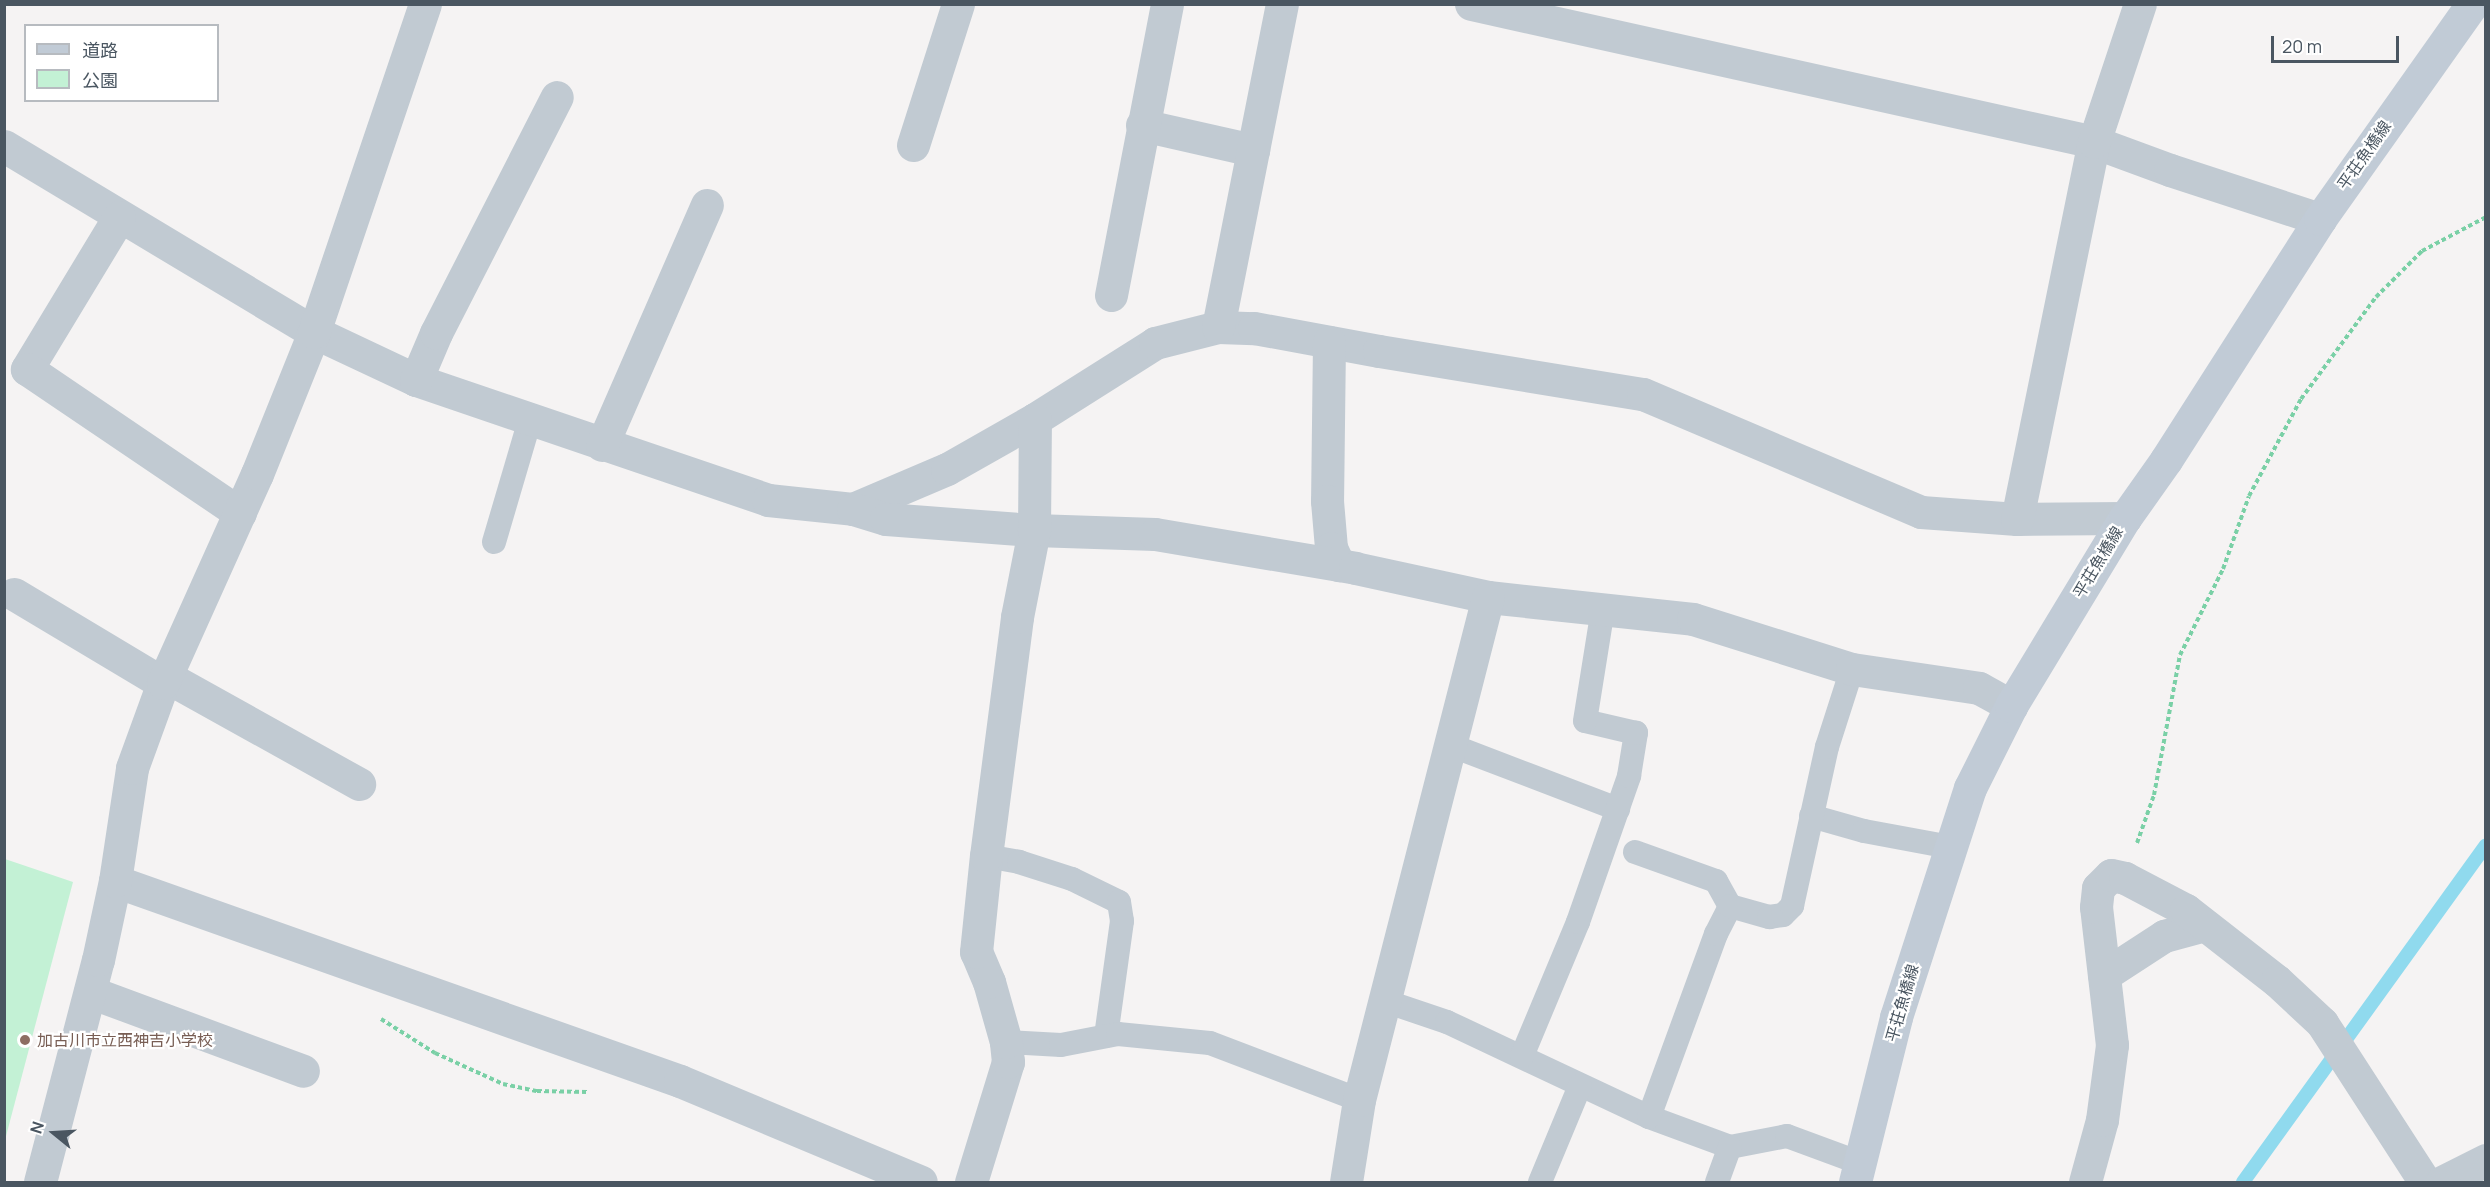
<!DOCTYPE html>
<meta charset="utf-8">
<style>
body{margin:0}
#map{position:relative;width:2490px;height:1187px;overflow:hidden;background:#f5f3f3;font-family:Manrope,"Noto Sans JP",sans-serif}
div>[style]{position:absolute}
.green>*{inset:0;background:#c3f1d5}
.stream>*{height:14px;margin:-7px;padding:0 7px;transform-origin:7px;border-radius:7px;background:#90daee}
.path>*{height:4px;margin-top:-2px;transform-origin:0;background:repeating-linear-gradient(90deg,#7ad0a6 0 4.5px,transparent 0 7.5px)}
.service>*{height:24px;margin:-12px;padding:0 12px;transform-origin:12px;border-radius:12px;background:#c1cad2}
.minor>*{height:33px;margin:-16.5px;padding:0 16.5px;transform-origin:16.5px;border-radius:16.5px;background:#c1cad2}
.tertiary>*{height:33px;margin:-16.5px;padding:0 16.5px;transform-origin:16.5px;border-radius:16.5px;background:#c1cad2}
.secondary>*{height:33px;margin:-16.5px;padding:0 16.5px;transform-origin:16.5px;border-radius:16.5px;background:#c1cbd6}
.dots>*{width:16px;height:16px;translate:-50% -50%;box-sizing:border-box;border:3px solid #fff;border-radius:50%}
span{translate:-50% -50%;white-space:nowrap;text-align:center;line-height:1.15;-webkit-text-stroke:4.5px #fff;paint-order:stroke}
.street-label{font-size:16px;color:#4a5661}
.education-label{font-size:16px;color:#785e54}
.left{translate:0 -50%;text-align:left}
.frame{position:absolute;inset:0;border:6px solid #4a5661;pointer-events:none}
.legend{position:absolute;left:24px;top:24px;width:195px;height:78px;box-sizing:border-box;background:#fff;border:2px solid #b7bbc0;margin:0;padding:8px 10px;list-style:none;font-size:18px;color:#4a5661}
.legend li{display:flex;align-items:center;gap:12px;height:30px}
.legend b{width:30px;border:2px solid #b7bbc0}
.north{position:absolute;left:24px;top:1103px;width:60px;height:60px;-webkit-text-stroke:4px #fff;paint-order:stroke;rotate:288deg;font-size:16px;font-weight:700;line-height:24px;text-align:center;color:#4a5661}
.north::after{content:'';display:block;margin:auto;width:21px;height:27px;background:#4a5661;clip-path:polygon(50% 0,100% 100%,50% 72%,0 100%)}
.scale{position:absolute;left:2271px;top:36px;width:128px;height:27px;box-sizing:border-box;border:3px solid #4a5661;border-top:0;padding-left:8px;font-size:18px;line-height:21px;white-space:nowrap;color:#4a5661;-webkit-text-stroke:4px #fff;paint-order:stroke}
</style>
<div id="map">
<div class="green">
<i style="clip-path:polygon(5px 859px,73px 882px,5px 1140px,4px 859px)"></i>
</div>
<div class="stream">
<i style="left:2243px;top:1182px;width:415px;rotate:-54.2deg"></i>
</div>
<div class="path">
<i style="left:2137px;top:843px;width:51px;rotate:-70.5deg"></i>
<i style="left:2154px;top:795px;width:142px;rotate:-79.5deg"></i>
<i style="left:2180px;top:655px;width:96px;rotate:-63.4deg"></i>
<i style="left:2223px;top:569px;width:77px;rotate:-70.4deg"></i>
<i style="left:2249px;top:496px;width:110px;rotate:-61.8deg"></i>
<i style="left:2301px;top:399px;width:127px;rotate:-53.7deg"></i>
<i style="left:2376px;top:297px;width:65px;rotate:-45deg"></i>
<i style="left:2422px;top:251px;width:72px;rotate:-28deg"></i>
<i style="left:381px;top:1019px;width:64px;rotate:32.2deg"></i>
<i style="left:435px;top:1053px;width:75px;rotate:24.5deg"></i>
<i style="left:503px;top:1084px;width:35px;rotate:12deg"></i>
<i style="left:537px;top:1091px;width:50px;rotate:1.1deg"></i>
</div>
<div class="service">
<i style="left:494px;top:542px;width:127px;rotate:-73.6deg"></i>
<i style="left:1450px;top:745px;width:180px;rotate:20.9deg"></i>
<i style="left:1811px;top:816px;width:55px;rotate:15.8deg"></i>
<i style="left:1864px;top:831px;width:87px;rotate:10.5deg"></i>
<i style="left:1635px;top:852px;width:86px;rotate:19.7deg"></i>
<i style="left:1716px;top:881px;width:29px;rotate:61deg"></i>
<i style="left:986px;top:856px;width:34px;rotate:10deg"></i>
<i style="left:1019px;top:862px;width:56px;rotate:17.8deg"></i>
<i style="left:1072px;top:879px;width:52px;rotate:26.1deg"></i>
<i style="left:1119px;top:902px;width:19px;rotate:81deg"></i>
<i style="left:1122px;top:921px;width:116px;rotate:97.9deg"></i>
<i style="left:1385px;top:1001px;width:65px;rotate:18.7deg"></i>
<i style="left:1447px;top:1022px;width:223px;rotate:25.2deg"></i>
<i style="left:1649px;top:1117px;width:86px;rotate:20.3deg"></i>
<i style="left:1730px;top:1147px;width:58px;rotate:-10.9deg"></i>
<i style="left:1787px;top:1136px;width:78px;rotate:20.3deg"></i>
<i style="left:1006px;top:1042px;width:55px;rotate:3.1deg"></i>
<i style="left:1061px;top:1045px;width:58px;rotate:-10.9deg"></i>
<i style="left:1118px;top:1034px;width:92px;rotate:5.6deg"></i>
<i style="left:1210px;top:1043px;width:160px;rotate:20.9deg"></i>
<i style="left:1522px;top:1056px;width:145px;rotate:-67.3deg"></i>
<i style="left:1578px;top:922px;width:155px;rotate:-70.7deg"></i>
<i style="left:1629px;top:776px;width:44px;rotate:-80.8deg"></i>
<i style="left:1636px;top:733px;width:52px;rotate:-166.8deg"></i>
<i style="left:1585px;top:721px;width:113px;rotate:-80.9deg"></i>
<i style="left:1649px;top:1117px;width:195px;rotate:-69.9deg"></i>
<i style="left:1716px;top:934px;width:31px;rotate:-63deg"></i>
<i style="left:1730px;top:906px;width:41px;rotate:15.8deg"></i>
<i style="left:1769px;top:917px;width:14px;rotate:-8deg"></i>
<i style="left:1783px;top:915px;width:13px;rotate:-45deg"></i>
<i style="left:1792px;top:906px;width:163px;rotate:-77.6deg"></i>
<i style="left:1827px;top:747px;width:82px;rotate:-72.2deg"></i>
<i style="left:1540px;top:1182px;width:104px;rotate:-67.4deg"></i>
<i style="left:1717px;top:1182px;width:37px;rotate:-70deg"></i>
</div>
<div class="minor">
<i style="left:1471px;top:4px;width:638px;rotate:12.49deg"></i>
<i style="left:2094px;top:142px;width:81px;rotate:20.2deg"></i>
<i style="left:2170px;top:170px;width:158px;rotate:18.1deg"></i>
<i style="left:1142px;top:125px;width:114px;rotate:12.7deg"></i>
<i style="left:913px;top:145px;width:148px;rotate:-72.3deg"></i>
<i style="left:4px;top:146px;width:362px;rotate:31deg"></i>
<i style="left:314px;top:332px;width:113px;rotate:25.2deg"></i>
<i style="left:416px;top:380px;width:372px;rotate:18.8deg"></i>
<i style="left:768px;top:500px;width:85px;rotate:6deg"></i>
<i style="left:853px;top:509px;width:102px;rotate:-23.1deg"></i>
<i style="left:947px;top:469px;width:101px;rotate:-29.6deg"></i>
<i style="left:1035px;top:419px;width:142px;rotate:-32.3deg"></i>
<i style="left:1155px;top:343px;width:65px;rotate:-14.3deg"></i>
<i style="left:1218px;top:327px;width:36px;rotate:2deg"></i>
<i style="left:1254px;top:328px;width:127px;rotate:10.4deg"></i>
<i style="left:1379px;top:351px;width:267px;rotate:9.3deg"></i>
<i style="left:1643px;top:394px;width:302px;rotate:23deg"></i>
<i style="left:1921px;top:512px;width:96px;rotate:4.2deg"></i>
<i style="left:2017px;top:519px;width:108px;rotate:-0.5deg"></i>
<i style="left:119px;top:217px;width:178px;rotate:121.2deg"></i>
<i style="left:27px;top:369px;width:257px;rotate:34.1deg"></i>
<i style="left:1111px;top:295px;width:296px;rotate:-79.1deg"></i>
<i style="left:1218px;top:327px;width:329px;rotate:-78.8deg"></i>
<i style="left:1329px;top:342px;width:159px;rotate:90.7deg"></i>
<i style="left:1327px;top:501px;width:47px;rotate:85.1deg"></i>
<i style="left:1331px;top:548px;width:19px;rotate:65deg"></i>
<i style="left:416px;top:380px;width:51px;rotate:-66.9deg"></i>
<i style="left:436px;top:333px;width:265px;rotate:-62.9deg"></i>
<i style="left:602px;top:445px;width:262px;rotate:-66.4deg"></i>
<i style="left:853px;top:509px;width:34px;rotate:17deg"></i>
<i style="left:886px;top:519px;width:148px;rotate:4.3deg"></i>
<i style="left:1034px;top:530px;width:121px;rotate:1.9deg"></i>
<i style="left:1155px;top:534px;width:203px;rotate:9.6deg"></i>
<i style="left:1355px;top:568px;width:136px;rotate:12.3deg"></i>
<i style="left:1488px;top:597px;width:206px;rotate:6.1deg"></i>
<i style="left:1693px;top:619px;width:167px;rotate:17.5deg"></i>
<i style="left:1852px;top:669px;width:128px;rotate:8.5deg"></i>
<i style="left:1979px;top:688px;width:37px;rotate:29deg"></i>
<i style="left:2017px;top:519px;width:385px;rotate:-78.5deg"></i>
<i style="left:2094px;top:142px;width:145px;rotate:-71.6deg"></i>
<i style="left:14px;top:594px;width:174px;rotate:30.9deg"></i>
<i style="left:167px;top:677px;width:220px;rotate:29.1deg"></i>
<i style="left:115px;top:881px;width:599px;rotate:19.49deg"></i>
<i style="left:680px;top:1081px;width:261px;rotate:22.7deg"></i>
<i style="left:2104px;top:975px;width:72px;rotate:-33deg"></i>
<i style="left:2164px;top:936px;width:42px;rotate:-15deg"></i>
<i style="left:90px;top:992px;width:227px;rotate:20.3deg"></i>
<i style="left:971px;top:1182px;width:126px;rotate:-72.9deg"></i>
<i style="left:1008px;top:1062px;width:20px;rotate:-96deg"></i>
<i style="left:1006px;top:1042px;width:62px;rotate:-105.8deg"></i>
<i style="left:989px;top:982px;width:33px;rotate:-113deg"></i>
<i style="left:976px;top:952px;width:97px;rotate:-84.1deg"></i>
<i style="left:986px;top:856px;width:241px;rotate:-82.6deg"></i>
<i style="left:1017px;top:617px;width:89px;rotate:-78.9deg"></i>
<i style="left:1034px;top:530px;width:111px;rotate:-89.5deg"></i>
<i style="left:1346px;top:1182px;width:83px;rotate:-81deg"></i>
<i style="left:1359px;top:1100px;width:519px;rotate:-75.62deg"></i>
<i style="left:2085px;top:1182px;width:64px;rotate:-74.7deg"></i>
<i style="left:2102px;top:1120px;width:76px;rotate:-82.4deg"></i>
<i style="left:2112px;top:1045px;width:139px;rotate:-96.6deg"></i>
<i style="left:2096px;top:907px;width:19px;rotate:-84deg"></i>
<i style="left:2098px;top:888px;width:18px;rotate:-45deg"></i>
<i style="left:2111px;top:875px;width:14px;rotate:12deg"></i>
<i style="left:2125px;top:878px;width:69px;rotate:27.7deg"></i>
<i style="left:2186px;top:910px;width:115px;rotate:38deg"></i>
<i style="left:2277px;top:981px;width:62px;rotate:43deg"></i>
<i style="left:2322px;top:1023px;width:189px;rotate:57.1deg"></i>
<i style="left:2442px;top:1182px;width:49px;rotate:-26.6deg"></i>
</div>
<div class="tertiary">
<i style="left:40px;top:1182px;width:229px;rotate:-75.4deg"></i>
<i style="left:98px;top:960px;width:81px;rotate:-77.9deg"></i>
<i style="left:115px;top:881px;width:114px;rotate:-81.4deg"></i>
<i style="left:132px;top:768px;width:90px;rotate:-70deg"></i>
<i style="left:163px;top:683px;width:229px;rotate:-65.8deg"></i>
<i style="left:257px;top:474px;width:153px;rotate:-68.1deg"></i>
<i style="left:314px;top:332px;width:346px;rotate:-71.3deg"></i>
</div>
<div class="secondary">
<i style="left:1855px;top:1182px;width:170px;rotate:-76deg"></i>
<i style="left:1896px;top:1017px;width:241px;rotate:-72.1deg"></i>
<i style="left:1970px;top:788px;width:92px;rotate:-63.4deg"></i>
<i style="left:2011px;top:706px;width:220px;rotate:-58.8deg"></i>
<i style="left:2125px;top:518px;width:71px;rotate:-54.7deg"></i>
<i style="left:2166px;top:460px;width:286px;rotate:-57.4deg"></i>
<i style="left:2320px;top:219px;width:263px;rotate:-54.7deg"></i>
</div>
<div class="dots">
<i style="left:25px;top:1040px;background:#8d6e63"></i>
</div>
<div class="street-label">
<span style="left:2364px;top:155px;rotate:-55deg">平荘魚橋線</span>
<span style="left:2098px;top:562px;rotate:-59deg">平荘魚橋線</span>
<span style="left:1902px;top:1003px;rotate:-74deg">平荘魚橋線</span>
</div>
<div class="education-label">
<span class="left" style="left:37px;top:1040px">加古川市立西神吉小学校</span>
</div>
<div class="frame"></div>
<ul class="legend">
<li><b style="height:8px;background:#c1cbd6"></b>道路</li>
<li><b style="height:16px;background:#c3f1d5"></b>公園</li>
</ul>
<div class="north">N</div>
<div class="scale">20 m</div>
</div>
